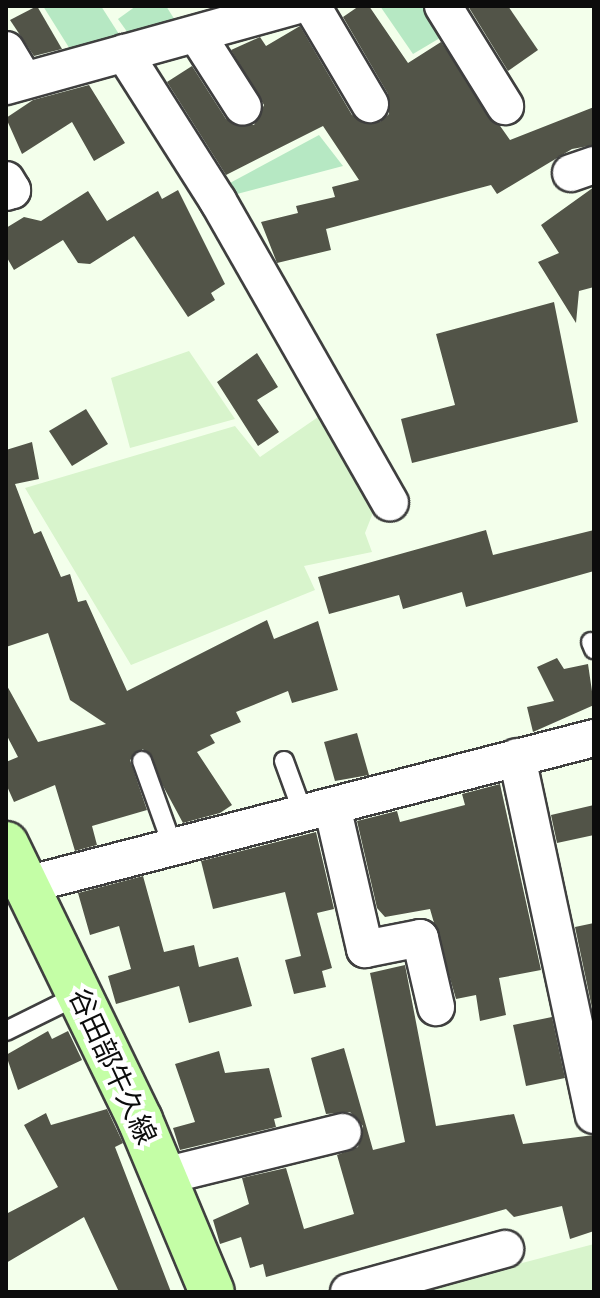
<!DOCTYPE html>
<meta charset="utf-8">
<style>
body{margin:0}
#map{position:relative;width:600px;height:1298px;overflow:hidden;background:#f3ffeb;font-family:"IBM Plex Serif","Noto Sans JP",serif}
div>[style]{position:absolute}
.farmland>*{inset:0;background:#d8f4cc}
.green>*{inset:0;background:#b6e8c3}
.building>*{inset:0;background:#525448}
.roads{filter:drop-shadow(2px 0 #3f3f3f) drop-shadow(-2px 0 #3f3f3f) drop-shadow(0 2px #3f3f3f) drop-shadow(0 -2px #3f3f3f)}
.lane>*{height:18px;margin:-9px;padding:0 9px;transform-origin:9px;border-radius:9px;background:#fff}
.street>*{height:36px;margin:-18px;padding:0 18px;transform-origin:18px;border-radius:18px;background:#fff}
.secondary>*{height:44px;margin:-22px;padding:0 22px;transform-origin:22px;border-radius:22px;background:#c4fea6}
span{translate:-50% -50%;white-space:nowrap;text-align:center;line-height:1.15;-webkit-text-stroke:8px #fff;paint-order:stroke}
.street-label{font-size:28px;color:#0c0c0c}
.frame{position:absolute;inset:0;border:8px solid #0c0c0c;pointer-events:none}
</style>
<div id="map">
<div class="farmland">
<i style="clip-path:polygon(189px 351px,235px 419px,130px 448px,111px 378px)"></i>
<i style="clip-path:polygon(321px 415px,376px 505px,365px 533px,372px 552px,304px 566px,315px 590px,131px 665px,25px 488px,235px 426px,260px 457px)"></i>
<i style="clip-path:polygon(594px 1244px,594px 1292px,412px 1292px)"></i>
</div>
<div class="green">
<i style="clip-path:polygon(43px 6px,101px 6px,124px 42px,73px 54px)"></i>
<i style="clip-path:polygon(136px 6px,166px 6px,180px 28px,133px 40px,118px 19px)"></i>
<i style="clip-path:polygon(380px 6px,427px 6px,445px 35px,413px 54px)"></i>
<i style="clip-path:polygon(319px 135px,343px 166px,233px 195px,228px 184px)"></i>
</div>
<div class="building">
<i style="clip-path:polygon(37px 6px,62px 49px,34px 56px,10px 20px)"></i>
<i style="clip-path:polygon(359px 6px,369px 6px,408px 63px,441px 42px,510px 140px,594px 107px,594px 145px,572px 149px,497px 194px,491px 185px,326px 229px,331px 250px,277px 263px,261px 222px,298px 213px,296px 206px,335px 197px,332px 187px,359px 180px,323px 126px,226px 175px,167px 82px,192px 66px,226px 119px,254px 125px,264px 105px,231px 50px,260px 37px,266px 46px,300px 26px,352px 115px,380px 122px,389px 114px,388px 94px,343px 17px)"></i>
<i style="clip-path:polygon(468px 6px,508px 6px,538px 50px,508px 71px)"></i>
<i style="clip-path:polygon(89px 85px,125px 143px,94px 161px,72px 122px,22px 154px,6px 118px,33px 100px)"></i>
<i style="clip-path:polygon(594px 187px,594px 287px,579px 291px,576px 323px,538px 262px,559px 253px,541px 225px)"></i>
<i style="clip-path:polygon(178px 190px,225px 284px,211px 293px,215px 300px,188px 317px,134px 236px,90px 264px,78px 263px,63px 240px,14px 270px,6px 256px,6px 228px,24px 217px,41px 221px,88px 191px,107px 221px,158px 191px,162px 199px)"></i>
<i style="clip-path:polygon(554px 302px,578px 422px,412px 463px,401px 419px,455px 405px,436px 334px)"></i>
<i style="clip-path:polygon(257px 353px,278px 387px,257px 400px,279px 432px,258px 446px,217px 382px)"></i>
<i style="clip-path:polygon(86px 409px,108px 444px,72px 466px,49px 431px)"></i>
<i style="clip-path:polygon(32px 442px,39px 479px,15px 484px,34px 534px,41px 531px,61px 577px,70px 574px,78px 602px,86px 600px,127px 691px,267px 620px,274px 639px,318px 621px,338px 690px,292px 703px,288px 691px,236px 712px,241px 722px,210px 735px,215px 743px,197px 752px,232px 805px,220px 813px,183px 823px,143px 749px,130px 760px,147px 810px,92px 826px,97px 845px,75px 851px,55px 785px,14px 802px,6px 784px,6px 762px,18px 757px,6px 734px,6px 684px,38px 742px,106px 724px,70px 700px,48px 633px,6px 647px,6px 450px)"></i>
<i style="clip-path:polygon(486px 530px,493px 555px,594px 530px,594px 571px,466px 607px,462px 592px,403px 609px,399px 595px,329px 614px,318px 577px)"></i>
<i style="clip-path:polygon(557px 658px,564px 669px,588px 664px,594px 705px,533px 732px,527px 707px,554px 701px,537px 667px)"></i>
<i style="clip-path:polygon(357px 733px,369px 775px,335px 781px,324px 742px)"></i>
<i style="clip-path:polygon(500px 784px,541px 970px,499px 978px,506px 1015px,480px 1021px,476px 995px,456px 999px,430px 909px,385px 917px,377px 908px,357px 821px,397px 811px,400px 822px,465px 805px,462px 794px)"></i>
<i style="clip-path:polygon(594px 805px,594px 835px,557px 843px,551px 815px)"></i>
<i style="clip-path:polygon(316px 832px,334px 909px,317px 913px,332px 968px,322px 971px,326px 987px,294px 994px,285px 960px,301px 956px,285px 892px,213px 909px,201px 861px)"></i>
<i style="clip-path:polygon(143px 876px,164px 952px,194px 945px,199px 967px,238px 957px,252px 1006px,189px 1023px,179px 986px,116px 1004px,108px 976px,131px 969px,119px 926px,90px 935px,78px 893px)"></i>
<i style="clip-path:polygon(594px 923px,594px 1008px,592px 1008px,575px 927px)"></i>
<i style="clip-path:polygon(405px 965px,436px 1126px,514px 1114px,523px 1144px,594px 1135px,594px 1231px,570px 1239px,562px 1206px,514px 1217px,506px 1209px,266px 1277px,263px 1264px,250px 1268px,241px 1237px,220px 1244px,213px 1220px,249px 1204px,242px 1178px,286px 1168px,304px 1229px,354px 1214px,337px 1155px,358px 1147px,363px 1126px,350px 1112px,326px 1114px,311px 1058px,344px 1048px,373px 1150px,405px 1142px,370px 973px)"></i>
<i style="clip-path:polygon(552px 1017px,565px 1078px,526px 1086px,513px 1025px)"></i>
<i style="clip-path:polygon(48px 1031px,52px 1039px,68px 1031px,82px 1060px,18px 1090px,6px 1055px)"></i>
<i style="clip-path:polygon(219px 1051px,225px 1073px,269px 1068px,282px 1117px,274px 1119px,276px 1127px,180px 1150px,173px 1128px,195px 1122px,175px 1064px)"></i>
<i style="clip-path:polygon(107px 1109px,123px 1143px,115px 1147px,171px 1292px,119px 1292px,84px 1217px,6px 1263px,6px 1214px,58px 1187px,24px 1125px,46px 1113px,51px 1125px)"></i>
</div>
<div class="roads">
<div class="lane">
<i style="left:591px;top:642px;width:8px;rotate:67deg"></i>
<i style="left:142px;top:761px;width:91px;rotate:70.2deg"></i>
<i style="left:284px;top:761px;width:55px;rotate:69.9deg"></i>
<i style="left:6px;top:1031px;width:81px;rotate:-26.3deg"></i>
</div>
<div class="street">
<i style="left:312px;top:6px;width:114px;rotate:59.4deg"></i>
<i style="left:443px;top:6px;width:118px;rotate:58.2deg"></i>
<i style="left:197px;top:35px;width:85px;rotate:57.4deg"></i>
<i style="left:6px;top:50px;width:35px;rotate:59deg"></i>
<i style="left:124px;top:53px;width:175px;rotate:57.6deg"></i>
<i style="left:218px;top:201px;width:347px;rotate:60.3deg"></i>
<i style="left:6px;top:86px;width:299px;rotate:-15.5deg"></i>
<i style="left:571px;top:173px;width:24px;rotate:-19deg"></i>
<i style="left:6px;top:180px;width:12px;rotate:59deg"></i>
<i style="left:12px;top:190px;width:6px;rotate:162deg"></i>
<i style="left:517px;top:757px;width:366px;rotate:77.9deg"></i>
<i style="left:332px;top:806px;width:147px;rotate:77deg"></i>
<i style="left:365px;top:949px;width:56px;rotate:-11.3deg"></i>
<i style="left:420px;top:938px;width:71px;rotate:76.9deg"></i>
<i style="left:26px;top:885px;width:587px;rotate:-14.51deg"></i>
<i style="left:164px;top:1176px;width:184px;rotate:-13.8deg"></i>
<i style="left:349px;top:1292px;width:162px;rotate:-15.4deg"></i>
</div>
<div class="secondary">
<i style="left:6px;top:844px;width:307px;rotate:64.1deg"></i>
<i style="left:140px;top:1120px;width:186px;rotate:67.3deg"></i>
</div>
</div>
<div class="street-label">
<span style="left:113px;top:1066px;rotate:65deg">谷田部牛久線</span>
</div>
<div class="frame"></div>
</div>
